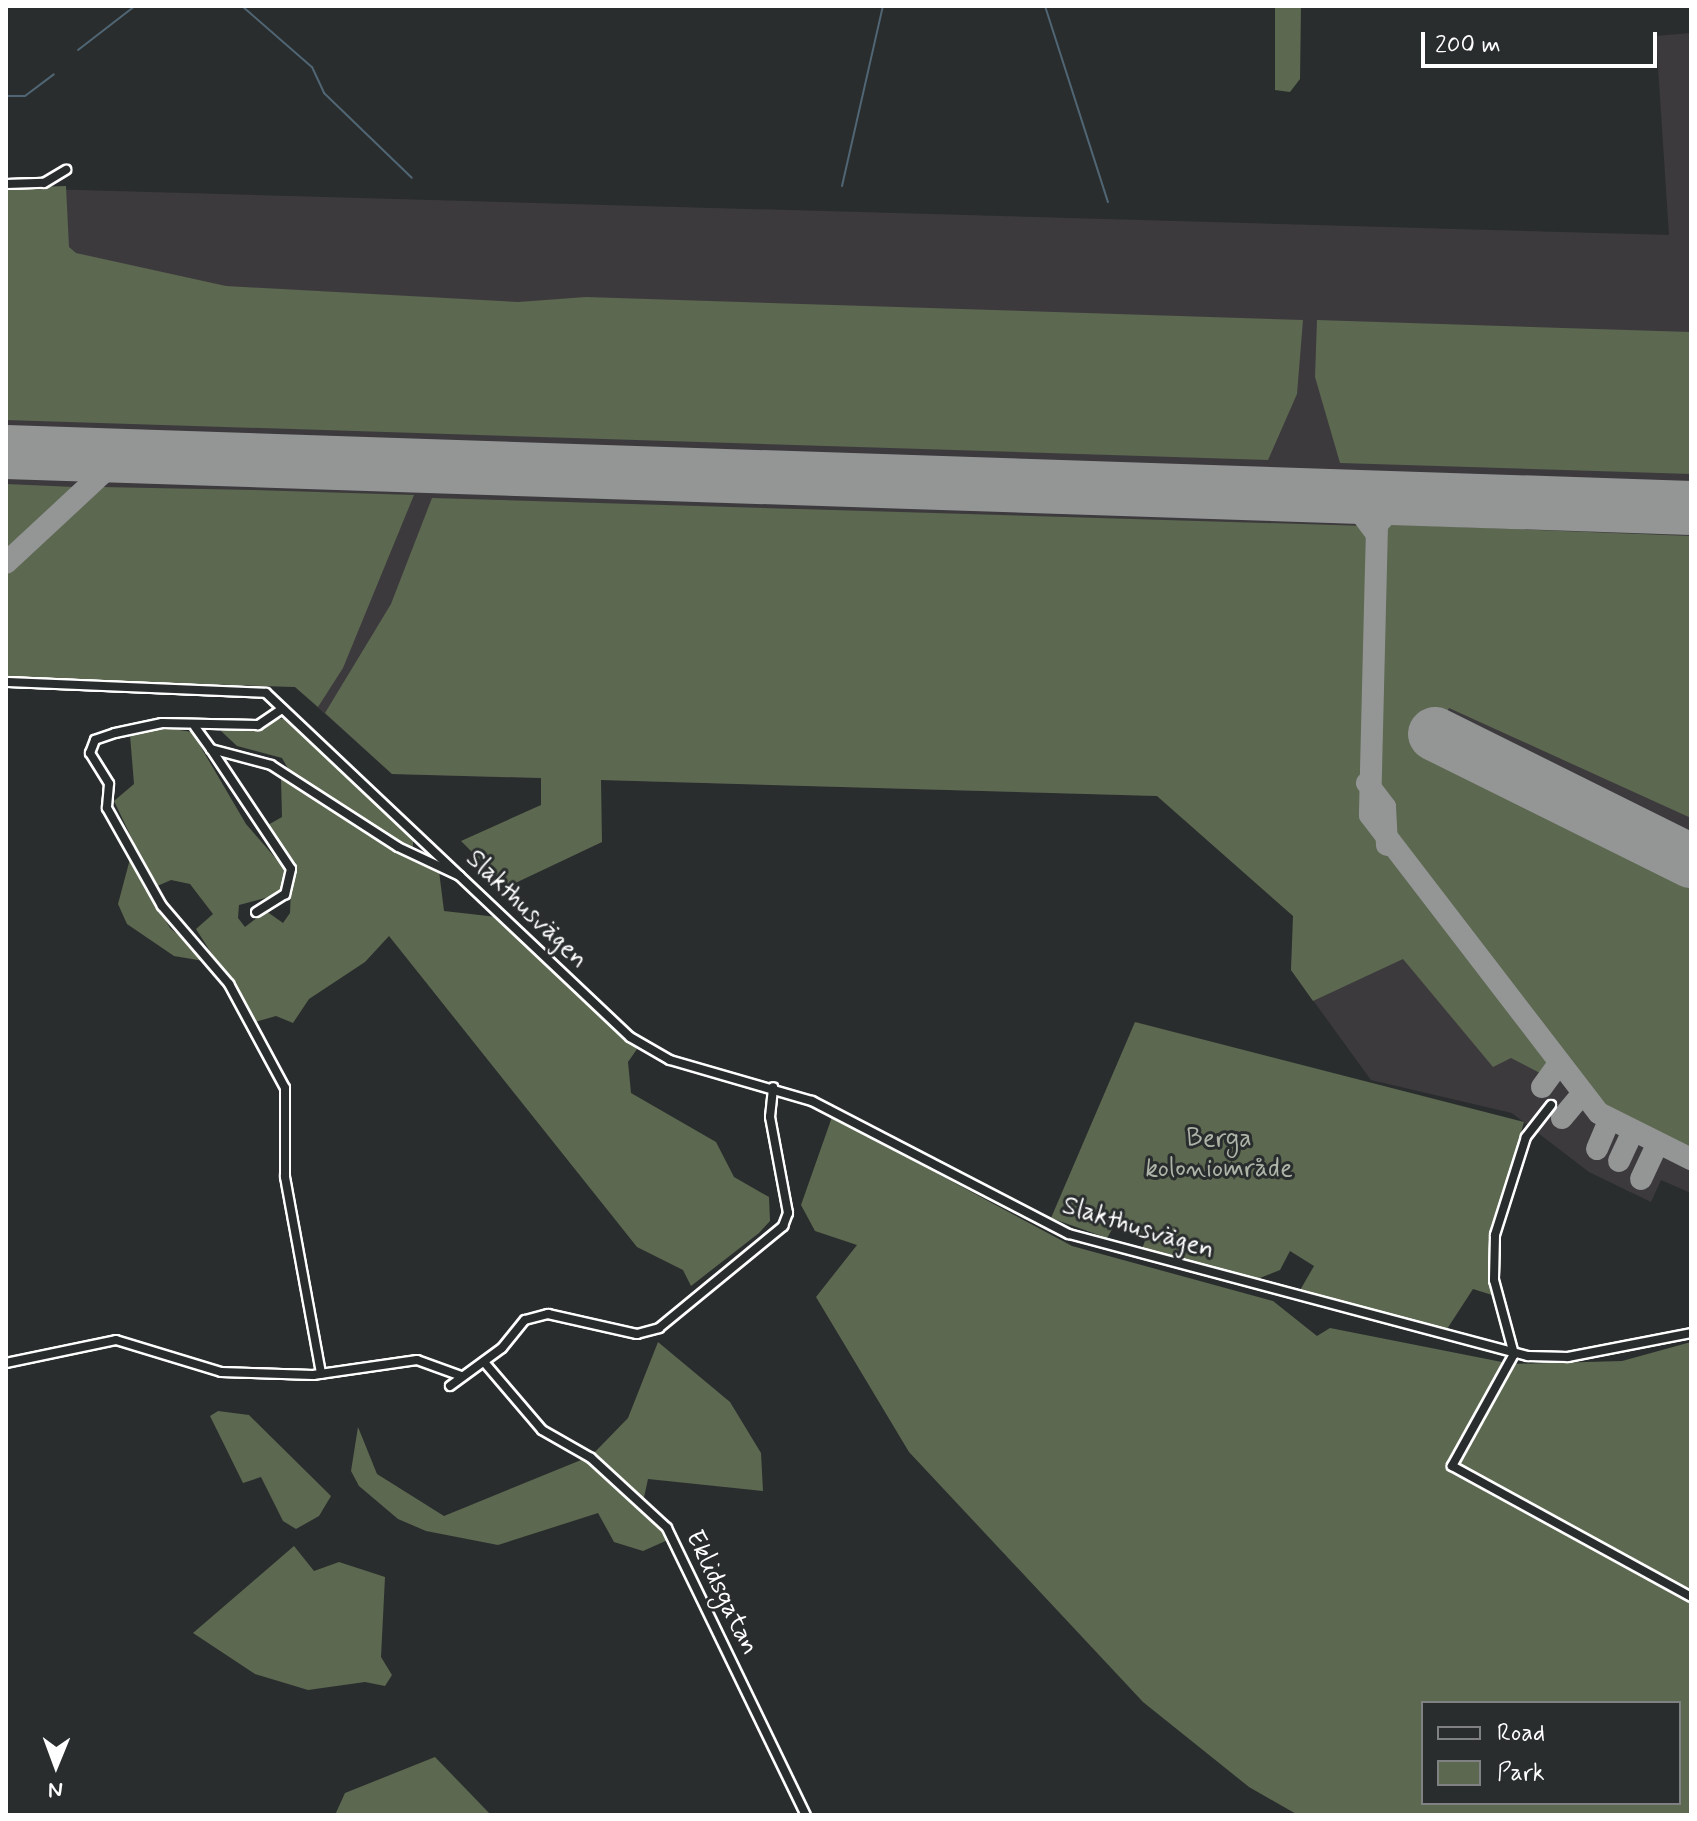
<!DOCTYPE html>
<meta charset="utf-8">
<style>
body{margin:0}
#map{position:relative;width:1697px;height:1821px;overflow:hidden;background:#2a2d2e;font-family:Mynerve,sans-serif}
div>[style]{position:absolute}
.built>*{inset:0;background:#3d3a3e}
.green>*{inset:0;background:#5c6850}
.stream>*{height:2px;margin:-1px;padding:0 1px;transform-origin:1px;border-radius:1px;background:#506674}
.taxiway>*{height:22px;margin:-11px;padding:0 11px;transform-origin:11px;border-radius:11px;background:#949696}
.runway>*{height:54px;margin:-27px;padding:0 27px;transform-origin:27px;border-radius:27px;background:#949696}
.roads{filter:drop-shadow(2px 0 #fff) drop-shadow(-2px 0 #fff) drop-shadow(0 2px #fff) drop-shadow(0 -2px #fff)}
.minor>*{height:8px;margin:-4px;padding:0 4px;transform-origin:4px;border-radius:4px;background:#2a2d2e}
span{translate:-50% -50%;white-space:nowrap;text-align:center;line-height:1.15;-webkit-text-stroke:6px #2a2d2e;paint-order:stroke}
.street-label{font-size:26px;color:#fff}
.park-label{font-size:26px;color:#aeb4a8}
.frame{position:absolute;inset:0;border:8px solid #fff;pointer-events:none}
.legend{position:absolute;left:1421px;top:1701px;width:260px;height:104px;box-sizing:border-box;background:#2a2d2e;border:2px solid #7f8182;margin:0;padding:10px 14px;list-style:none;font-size:24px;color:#fff}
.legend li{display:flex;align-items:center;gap:16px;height:40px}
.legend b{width:40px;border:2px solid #7f8182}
.north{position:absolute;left:16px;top:1725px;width:80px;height:80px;-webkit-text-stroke:6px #2a2d2e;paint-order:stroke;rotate:181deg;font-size:22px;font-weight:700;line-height:32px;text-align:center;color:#fff}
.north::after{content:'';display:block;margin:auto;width:28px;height:36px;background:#fff;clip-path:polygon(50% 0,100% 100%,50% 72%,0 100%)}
.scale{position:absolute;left:1421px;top:32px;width:236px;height:36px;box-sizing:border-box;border:4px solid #fff;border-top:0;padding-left:10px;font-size:24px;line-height:28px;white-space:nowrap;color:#fff;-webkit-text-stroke:6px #2a2d2e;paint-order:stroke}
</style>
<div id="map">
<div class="built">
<i style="clip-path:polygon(1691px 33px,1691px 1193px,1661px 1180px,1651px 1202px,1589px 1172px,1512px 1113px,1371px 1080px,1291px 970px,1294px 916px,1157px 796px,392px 774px,295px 687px,6px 677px,6px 188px,1669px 235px,1656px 36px)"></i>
</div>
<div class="green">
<i style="clip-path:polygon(1275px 6px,1301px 6px,1300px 79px,1290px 92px,1275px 90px)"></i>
<i style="clip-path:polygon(66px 186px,69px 247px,76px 253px,226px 286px,518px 302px,586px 297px,1303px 320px,1297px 394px,1268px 460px,6px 420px,6px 188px)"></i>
<i style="clip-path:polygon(1317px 320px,1691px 332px,1691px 474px,1340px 463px,1315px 377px)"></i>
<i style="clip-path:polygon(6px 484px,74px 487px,6px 549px)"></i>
<i style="clip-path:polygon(101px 487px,254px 490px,414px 495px,343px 668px,318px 707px,295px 687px,6px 678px,6px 574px)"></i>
<i style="clip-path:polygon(432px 498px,1366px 526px,1362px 817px,1550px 1061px,1540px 1073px,1511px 1058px,1493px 1067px,1403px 959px,1313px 1001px,1291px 970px,1293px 916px,1157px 796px,601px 780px,602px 842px,507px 887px,461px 841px,541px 805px,541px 778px,392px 774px,325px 713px,391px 604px)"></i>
<i style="clip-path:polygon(1381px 524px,1691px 536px,1691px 818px,1449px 708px,1426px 752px,1691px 884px,1691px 1151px,1600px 1105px,1394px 836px,1393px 810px,1374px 776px)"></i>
<i style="clip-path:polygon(285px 718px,413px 836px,413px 860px,439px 871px,444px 911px,497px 917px,637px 1049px,628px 1062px,631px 1093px,716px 1142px,734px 1177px,769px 1197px,770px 1221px,759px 1233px,691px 1286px,683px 1270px,637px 1247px,389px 936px,365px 962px,309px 999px,293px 1023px,276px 1016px,255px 1022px,196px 929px,213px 914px,190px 884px,171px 880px,155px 887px,114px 801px,134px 784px,130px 735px,167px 728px,192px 732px,246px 824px,285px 869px,280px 894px,239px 905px,238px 918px,245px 927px,266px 911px,283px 923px,290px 913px,292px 860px,266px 826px,282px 817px,281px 780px,290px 772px,282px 758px,237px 746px,221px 731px)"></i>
<i style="clip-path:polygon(130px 859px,170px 928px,210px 962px,174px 956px,127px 924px,118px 904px)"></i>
<i style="clip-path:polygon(1135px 1022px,1524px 1122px,1493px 1229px,1492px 1295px,1473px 1289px,1447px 1329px,1299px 1292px,1314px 1266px,1290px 1251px,1280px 1270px,1252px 1281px,1142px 1249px,1146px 1238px,1114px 1226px,1107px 1238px,1051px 1218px)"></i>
<i style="clip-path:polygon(evenodd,832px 1117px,1072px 1246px,1273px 1301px,1317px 1336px,1330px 1328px,1512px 1364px,1622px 1361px,1691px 1342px,1691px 1815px,1298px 1815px,1249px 1787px,1143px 1702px,909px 1452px,816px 1297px,857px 1245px,815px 1231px,801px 1205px,832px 1117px,1423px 1703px,1679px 1703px,1679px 1803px,1423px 1803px,1423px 1703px)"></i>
<i style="clip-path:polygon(658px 1342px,730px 1402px,761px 1453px,763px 1491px,648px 1479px,643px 1502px,622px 1490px,594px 1453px,628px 1418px)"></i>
<i style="clip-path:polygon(218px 1411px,249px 1415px,331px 1496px,319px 1516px,296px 1529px,283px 1521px,261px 1477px,243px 1483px,210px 1416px)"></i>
<i style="clip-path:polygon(358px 1427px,377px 1474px,444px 1516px,586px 1458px,670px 1539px,643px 1551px,614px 1542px,598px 1513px,498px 1545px,426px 1531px,398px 1519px,359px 1486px,351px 1471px)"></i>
<i style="clip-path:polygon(294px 1546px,314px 1571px,339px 1562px,385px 1577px,381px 1657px,392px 1675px,385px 1686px,365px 1682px,308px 1690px,255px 1674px,193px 1633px)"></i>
<i style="clip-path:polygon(435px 1757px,491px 1815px,335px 1815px,345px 1793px)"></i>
</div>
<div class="stream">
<i style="left:242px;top:6px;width:93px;rotate:41.1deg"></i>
<i style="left:312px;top:67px;width:29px;rotate:65deg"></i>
<i style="left:324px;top:93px;width:122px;rotate:44deg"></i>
<i style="left:1045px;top:6px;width:206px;rotate:72.2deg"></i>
<i style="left:78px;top:50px;width:72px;rotate:-37.7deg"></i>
<i style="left:6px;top:96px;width:19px"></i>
<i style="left:25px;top:96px;width:36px;rotate:-37deg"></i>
<i style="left:842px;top:186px;width:185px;rotate:-77.2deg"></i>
</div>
<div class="taxiway">
<i style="left:1297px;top:495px;width:58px;rotate:9deg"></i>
<i style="left:1354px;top:504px;width:36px;rotate:53deg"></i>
<i style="left:1448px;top:500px;width:52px;rotate:176.7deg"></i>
<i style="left:1396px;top:503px;width:29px;rotate:131deg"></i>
<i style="left:1377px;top:525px;width:290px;rotate:91.4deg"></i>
<i style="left:1370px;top:815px;width:376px;rotate:52.5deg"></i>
<i style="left:1599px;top:1113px;width:103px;rotate:26.6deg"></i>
<i style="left:6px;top:563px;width:138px;rotate:-42.9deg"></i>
<i style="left:107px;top:469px;width:35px;rotate:-20deg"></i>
<i style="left:1367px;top:783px;width:30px;rotate:53deg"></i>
<i style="left:1385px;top:807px;width:38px;rotate:87deg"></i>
<i style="left:1542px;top:1087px;width:29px;rotate:-54deg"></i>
<i style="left:1562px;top:1118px;width:31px;rotate:-50deg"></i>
<i style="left:1597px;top:1149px;width:30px;rotate:-67deg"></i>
<i style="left:1619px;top:1161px;width:31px;rotate:-65deg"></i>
<i style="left:1641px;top:1179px;width:38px;rotate:-65deg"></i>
</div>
<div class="runway">
<i style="left:6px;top:452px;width:1686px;rotate:1.9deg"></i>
<i style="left:1435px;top:734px;width:286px;rotate:26.4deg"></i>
</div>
<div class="roads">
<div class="minor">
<i style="left:6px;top:184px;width:38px;rotate:-2deg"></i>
<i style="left:44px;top:183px;width:26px;rotate:-31deg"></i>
<i style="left:6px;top:682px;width:260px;rotate:2.4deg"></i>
<i style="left:266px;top:693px;width:501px;rotate:43.38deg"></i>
<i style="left:630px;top:1037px;width:46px;rotate:29.9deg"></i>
<i style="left:670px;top:1060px;width:148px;rotate:16.1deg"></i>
<i style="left:812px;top:1101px;width:289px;rotate:27.4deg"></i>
<i style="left:1069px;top:1234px;width:475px;rotate:14.9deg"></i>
<i style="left:1528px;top:1356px;width:40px;rotate:1.4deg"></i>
<i style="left:1568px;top:1357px;width:125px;rotate:-11deg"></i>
<i style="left:282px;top:709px;width:29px;rotate:146deg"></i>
<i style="left:258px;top:725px;width:96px;rotate:-178.8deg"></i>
<i style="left:162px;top:723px;width:48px;rotate:168deg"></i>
<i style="left:115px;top:733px;width:21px;rotate:161deg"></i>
<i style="left:95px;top:740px;width:14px;rotate:111deg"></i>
<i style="left:90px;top:753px;width:36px;rotate:58deg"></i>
<i style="left:109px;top:784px;width:24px;rotate:95deg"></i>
<i style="left:107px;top:808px;width:112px;rotate:60.7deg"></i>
<i style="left:162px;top:906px;width:103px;rotate:49.3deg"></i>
<i style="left:229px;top:984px;width:118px;rotate:61.7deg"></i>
<i style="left:285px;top:1088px;width:89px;rotate:90deg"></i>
<i style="left:285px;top:1177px;width:200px;rotate:79.6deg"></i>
<i style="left:195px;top:727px;width:27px;rotate:54deg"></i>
<i style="left:211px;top:749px;width:62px;rotate:14.9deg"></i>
<i style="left:271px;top:765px;width:151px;rotate:32.8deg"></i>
<i style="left:398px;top:847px;width:68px;rotate:25.1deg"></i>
<i style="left:211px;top:749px;width:144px;rotate:56.3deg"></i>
<i style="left:291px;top:869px;width:26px;rotate:103deg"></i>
<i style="left:285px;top:894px;width:34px;rotate:148deg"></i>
<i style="left:1551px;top:1105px;width:41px;rotate:128deg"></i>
<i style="left:1526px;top:1137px;width:103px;rotate:107.6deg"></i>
<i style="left:1495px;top:1235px;width:45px;rotate:91.3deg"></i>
<i style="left:1494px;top:1280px;width:77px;rotate:74.9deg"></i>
<i style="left:1514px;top:1354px;width:128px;rotate:119deg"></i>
<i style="left:1452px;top:1466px;width:273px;rotate:28.7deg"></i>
<i style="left:484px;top:1362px;width:89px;rotate:49.5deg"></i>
<i style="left:542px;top:1430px;width:56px;rotate:29.7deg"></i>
<i style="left:591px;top:1458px;width:103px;rotate:42.6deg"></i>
<i style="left:667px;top:1528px;width:319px;rotate:64.2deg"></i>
<i style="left:6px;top:1363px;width:112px;rotate:-11.8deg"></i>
<i style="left:116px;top:1340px;width:110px;rotate:16.9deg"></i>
<i style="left:221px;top:1372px;width:92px;rotate:1.9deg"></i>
<i style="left:313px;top:1375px;width:105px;rotate:-8.2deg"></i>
<i style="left:417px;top:1360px;width:47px;rotate:20deg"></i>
<i style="left:450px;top:1386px;width:64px;rotate:-36.2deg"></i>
<i style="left:502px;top:1348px;width:36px;rotate:-51deg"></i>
<i style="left:525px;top:1320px;width:24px;rotate:-15deg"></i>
<i style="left:548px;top:1314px;width:91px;rotate:12.7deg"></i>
<i style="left:637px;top:1334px;width:23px;rotate:-15deg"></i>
<i style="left:659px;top:1328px;width:161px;rotate:-39.4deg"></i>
<i style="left:783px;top:1226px;width:14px;rotate:-69deg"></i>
<i style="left:788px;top:1213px;width:98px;rotate:-100.6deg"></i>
<i style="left:770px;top:1117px;width:30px;rotate:-84deg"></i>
</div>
</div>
<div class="street-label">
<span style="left:526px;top:910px;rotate:44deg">Slakthusvägen</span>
<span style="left:1138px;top:1229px;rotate:17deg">Slakthusvägen</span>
<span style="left:721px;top:1593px;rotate:64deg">Eklidsgatan</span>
</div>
<div class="park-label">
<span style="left:1219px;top:1155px">Berga<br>koloniområde</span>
</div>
<div class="frame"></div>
<ul class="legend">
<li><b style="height:10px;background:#2a2d2e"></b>Road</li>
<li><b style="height:22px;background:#5c6850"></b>Park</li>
</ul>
<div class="north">N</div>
<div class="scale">200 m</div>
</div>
